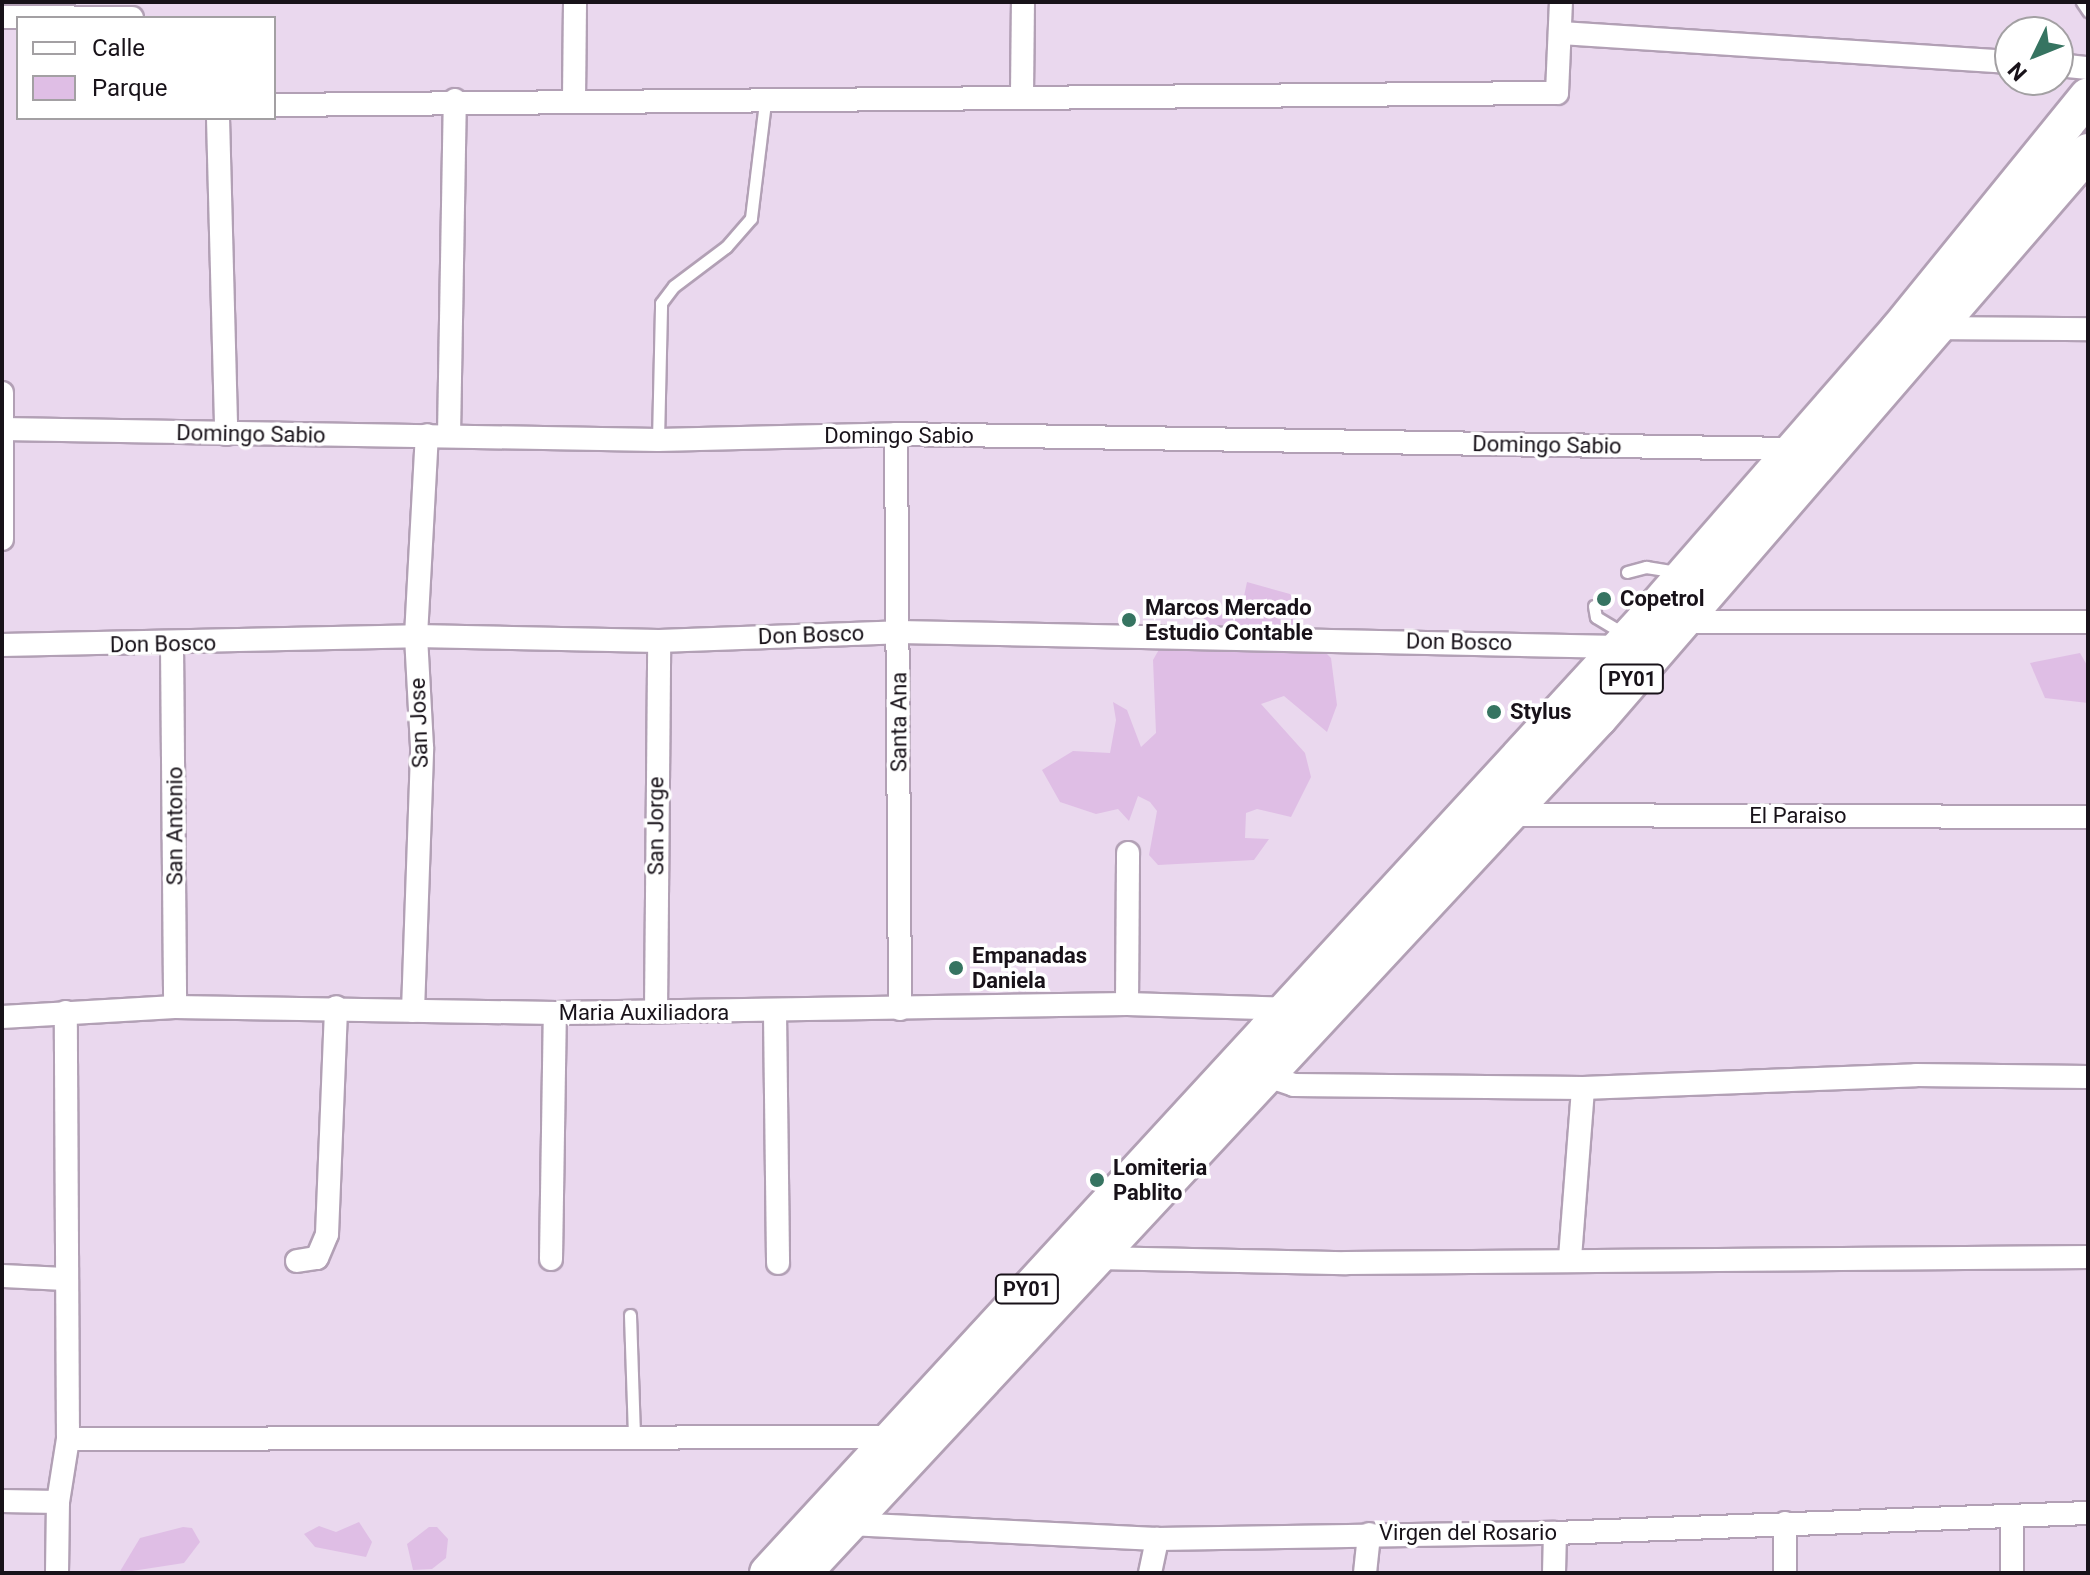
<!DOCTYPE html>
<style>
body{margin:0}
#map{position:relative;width:2090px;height:1575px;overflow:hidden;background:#ead8ee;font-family:Roboto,sans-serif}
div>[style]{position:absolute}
.green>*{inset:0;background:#dfbee5}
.roads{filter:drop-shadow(2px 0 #b2a0b5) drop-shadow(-2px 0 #b2a0b5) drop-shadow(0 2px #b2a0b5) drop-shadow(0 -2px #b2a0b5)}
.service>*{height:11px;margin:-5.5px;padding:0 5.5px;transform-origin:5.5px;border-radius:5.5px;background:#fff}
.minor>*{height:22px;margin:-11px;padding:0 11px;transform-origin:11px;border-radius:11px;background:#fff}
.trunk>*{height:36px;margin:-18px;padding:0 18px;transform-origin:18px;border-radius:18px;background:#fff}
.dots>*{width:22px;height:22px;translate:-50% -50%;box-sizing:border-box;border:4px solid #fff;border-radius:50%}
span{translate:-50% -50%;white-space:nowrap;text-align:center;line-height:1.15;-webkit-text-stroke:7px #fff;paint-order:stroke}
.shield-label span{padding:2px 6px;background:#fff;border:2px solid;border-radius:6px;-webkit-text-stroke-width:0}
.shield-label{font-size:20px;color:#181219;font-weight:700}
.street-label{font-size:22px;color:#181219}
.poi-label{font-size:22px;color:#181219;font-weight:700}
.left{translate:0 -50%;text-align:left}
.frame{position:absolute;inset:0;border:4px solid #181219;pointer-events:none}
.legend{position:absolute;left:16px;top:16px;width:260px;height:104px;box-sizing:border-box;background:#fff;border:2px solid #a3a0a3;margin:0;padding:10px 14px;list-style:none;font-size:24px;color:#181219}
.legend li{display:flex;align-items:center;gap:16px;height:40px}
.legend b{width:40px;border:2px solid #a3a0a3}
.north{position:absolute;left:1994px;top:16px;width:80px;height:80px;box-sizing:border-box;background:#fff;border:2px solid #a3a0a3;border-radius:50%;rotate:227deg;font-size:22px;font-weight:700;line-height:32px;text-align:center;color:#181219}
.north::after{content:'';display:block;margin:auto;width:28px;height:36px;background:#367461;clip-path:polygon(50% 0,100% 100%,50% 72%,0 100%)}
</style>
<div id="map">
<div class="green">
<i style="clip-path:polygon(1247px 582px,1290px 594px,1299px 605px,1290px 641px,1322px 649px,1331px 658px,1337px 705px,1327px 732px,1284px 696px,1261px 704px,1305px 753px,1311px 777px,1291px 817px,1257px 809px,1246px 813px,1245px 838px,1269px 839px,1254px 860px,1158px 865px,1149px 855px,1157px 811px,1150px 802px,1138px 796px,1129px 821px,1118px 809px,1096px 814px,1060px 802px,1042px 770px,1073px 751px,1110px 753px,1116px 720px,1113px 702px,1127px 710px,1141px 747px,1156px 733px,1153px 660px,1161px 646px,1214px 629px,1200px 614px,1240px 615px)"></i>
<i style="clip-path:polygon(2080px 653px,2088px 667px,2088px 703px,2045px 698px,2030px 663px)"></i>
<i style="clip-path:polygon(359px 1522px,372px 1542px,366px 1557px,315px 1547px,304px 1534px,319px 1526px,336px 1532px)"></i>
<i style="clip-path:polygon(183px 1527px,192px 1528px,200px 1542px,184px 1563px,119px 1573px,140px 1538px)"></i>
<i style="clip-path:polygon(429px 1527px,437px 1527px,448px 1539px,446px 1558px,432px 1569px,413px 1570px,407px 1544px)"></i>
</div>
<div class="roads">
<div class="service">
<i style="left:2082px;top:2px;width:11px;rotate:56deg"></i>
<i style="left:658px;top:440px;width:137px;rotate:-88.7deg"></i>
<i style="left:661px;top:303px;width:21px;rotate:-53deg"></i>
<i style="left:674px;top:286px;width:65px;rotate:-36.9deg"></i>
<i style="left:726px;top:247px;width:38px;rotate:-49deg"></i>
<i style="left:751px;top:218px;width:116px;rotate:-83.1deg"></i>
<i style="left:1627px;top:572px;width:20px;rotate:-15deg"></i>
<i style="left:1646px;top:567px;width:31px;rotate:9deg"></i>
<i style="left:1594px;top:606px;width:11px;rotate:80deg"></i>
<i style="left:1596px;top:617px;width:35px;rotate:31deg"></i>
<i style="left:630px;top:1315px;width:123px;rotate:88.1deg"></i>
</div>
<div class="minor">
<i style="left:2px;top:17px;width:130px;rotate:0.4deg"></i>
<i style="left:1561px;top:33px;width:450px;rotate:3.7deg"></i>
<i style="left:2058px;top:65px;width:30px;rotate:6deg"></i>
<i style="left:1022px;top:94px;width:92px;rotate:-89.4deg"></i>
<i style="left:574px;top:99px;width:97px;rotate:-89.4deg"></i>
<i style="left:274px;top:105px;width:1283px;rotate:-0.54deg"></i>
<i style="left:1557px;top:93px;width:91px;rotate:-87.5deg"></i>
<i style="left:218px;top:118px;width:316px;rotate:88.5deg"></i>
<i style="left:1935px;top:328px;width:153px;rotate:0.4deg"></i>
<i style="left:2px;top:393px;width:146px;rotate:90deg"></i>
<i style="left:3px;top:429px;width:655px;rotate:0.96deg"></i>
<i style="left:658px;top:440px;width:238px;rotate:-1.4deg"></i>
<i style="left:896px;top:434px;width:899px;rotate:0.96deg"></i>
<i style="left:896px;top:434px;width:575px;rotate:89.6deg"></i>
<i style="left:449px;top:435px;width:335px;rotate:-89deg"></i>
<i style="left:1681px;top:622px;width:407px"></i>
<i style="left:2px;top:645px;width:414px;rotate:-1.2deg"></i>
<i style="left:416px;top:636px;width:243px;rotate:1.2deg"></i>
<i style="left:659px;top:641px;width:240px;rotate:-2.1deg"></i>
<i style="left:899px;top:632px;width:721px;rotate:1.19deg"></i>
<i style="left:172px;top:645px;width:362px;rotate:89.5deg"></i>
<i style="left:1508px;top:815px;width:580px;rotate:0.2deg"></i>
<i style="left:1127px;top:1004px;width:151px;rotate:-89.6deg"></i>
<i style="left:413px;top:1011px;width:264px;rotate:-88deg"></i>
<i style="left:422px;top:747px;width:111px;rotate:-93.1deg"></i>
<i style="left:416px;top:636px;width:201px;rotate:-86.9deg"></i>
<i style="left:656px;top:1011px;width:370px;rotate:-89.5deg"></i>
<i style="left:775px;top:1013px;width:250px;rotate:89.3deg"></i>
<i style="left:2px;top:1017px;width:173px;rotate:-3.3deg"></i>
<i style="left:175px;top:1007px;width:380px;rotate:0.9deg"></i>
<i style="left:555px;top:1013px;width:572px;rotate:-0.9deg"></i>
<i style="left:1127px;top:1004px;width:168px;rotate:1.7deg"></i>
<i style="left:1256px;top:1072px;width:40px;rotate:18.9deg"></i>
<i style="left:1294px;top:1085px;width:289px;rotate:0.6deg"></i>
<i style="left:1583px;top:1088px;width:333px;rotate:-2.2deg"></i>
<i style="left:1916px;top:1075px;width:172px;rotate:0.7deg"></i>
<i style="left:1097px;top:1258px;width:249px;rotate:1.2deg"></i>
<i style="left:1346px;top:1263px;width:742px;rotate:-0.46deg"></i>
<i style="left:1570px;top:1258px;width:170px;rotate:-85.6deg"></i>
<i style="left:551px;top:1259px;width:246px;rotate:-89.1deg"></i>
<i style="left:297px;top:1261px;width:20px;rotate:-9deg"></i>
<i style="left:317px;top:1258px;width:26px;rotate:-67deg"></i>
<i style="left:327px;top:1234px;width:227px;rotate:-87.7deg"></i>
<i style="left:2px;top:1276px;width:62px;rotate:2.8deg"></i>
<i style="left:68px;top:1439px;width:824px;rotate:-0.14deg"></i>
<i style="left:2px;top:1501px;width:56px;rotate:1deg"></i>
<i style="left:849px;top:1524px;width:308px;rotate:2.8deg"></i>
<i style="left:1157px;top:1539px;width:398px;rotate:-0.9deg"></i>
<i style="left:1555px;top:1533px;width:533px;rotate:-2.15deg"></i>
<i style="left:57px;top:1573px;width:71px;rotate:-89.2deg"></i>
<i style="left:58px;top:1502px;width:64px;rotate:-81deg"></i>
<i style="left:68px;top:1439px;width:427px;rotate:-90.3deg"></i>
<i style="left:1150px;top:1573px;width:35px;rotate:-78deg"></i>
<i style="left:1365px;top:1573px;width:39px;rotate:-84deg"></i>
<i style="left:1554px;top:1573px;width:40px;rotate:-88.6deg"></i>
<i style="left:1785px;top:1573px;width:50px;rotate:-90deg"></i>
<i style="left:2012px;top:1573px;width:56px;rotate:-90deg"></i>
</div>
<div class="trunk">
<i style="left:768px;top:1573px;width:1295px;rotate:-47.38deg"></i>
<i style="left:1645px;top:620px;width:385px;rotate:-48.9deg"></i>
<i style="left:1898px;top:330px;width:301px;rotate:-50.9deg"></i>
<i style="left:803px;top:1573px;width:1168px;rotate:-47.05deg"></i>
<i style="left:1599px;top:718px;width:748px;rotate:-49.17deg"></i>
</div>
</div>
<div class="dots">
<i style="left:1604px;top:599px;background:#367461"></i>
<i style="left:1129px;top:620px;background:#367461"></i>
<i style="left:1494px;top:712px;background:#367461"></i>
<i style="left:956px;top:968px;background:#367461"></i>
<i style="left:1097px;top:1180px;background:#367461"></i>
</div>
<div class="shield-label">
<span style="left:1632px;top:679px">PY01</span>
<span style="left:1027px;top:1289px">PY01</span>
</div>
<div class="street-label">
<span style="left:251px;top:434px;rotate:1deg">Domingo Sabio</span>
<span style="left:899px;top:436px">Domingo Sabio</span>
<span style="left:1547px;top:445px;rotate:1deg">Domingo Sabio</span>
<span style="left:811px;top:635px;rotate:-2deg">Don Bosco</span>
<span style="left:1459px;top:642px;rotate:1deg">Don Bosco</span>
<span style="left:163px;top:644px;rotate:-1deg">Don Bosco</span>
<span style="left:899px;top:722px;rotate:-90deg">Santa Ana</span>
<span style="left:419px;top:723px;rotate:-92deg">San Jose</span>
<span style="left:1798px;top:816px">El Paraiso</span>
<span style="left:175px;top:826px;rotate:-90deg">San Antonio</span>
<span style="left:656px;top:826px;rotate:-90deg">San Jorge</span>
<span style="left:644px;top:1013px">Maria Auxiliadora</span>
<span style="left:1468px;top:1533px">Virgen del Rosario</span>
</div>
<div class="poi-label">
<span class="left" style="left:1620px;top:599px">Copetrol</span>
<span class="left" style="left:1145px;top:620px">Marcos Mercado<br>Estudio Contable</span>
<span class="left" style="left:1510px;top:712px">Stylus</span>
<span class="left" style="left:972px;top:968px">Empanadas<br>Daniela</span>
<span class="left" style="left:1113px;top:1180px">Lomiteria<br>Pablito</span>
</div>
<div class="frame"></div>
<ul class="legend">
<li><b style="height:10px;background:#fff"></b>Calle</li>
<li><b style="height:22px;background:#dfbee5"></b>Parque</li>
</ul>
<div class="north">N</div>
</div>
